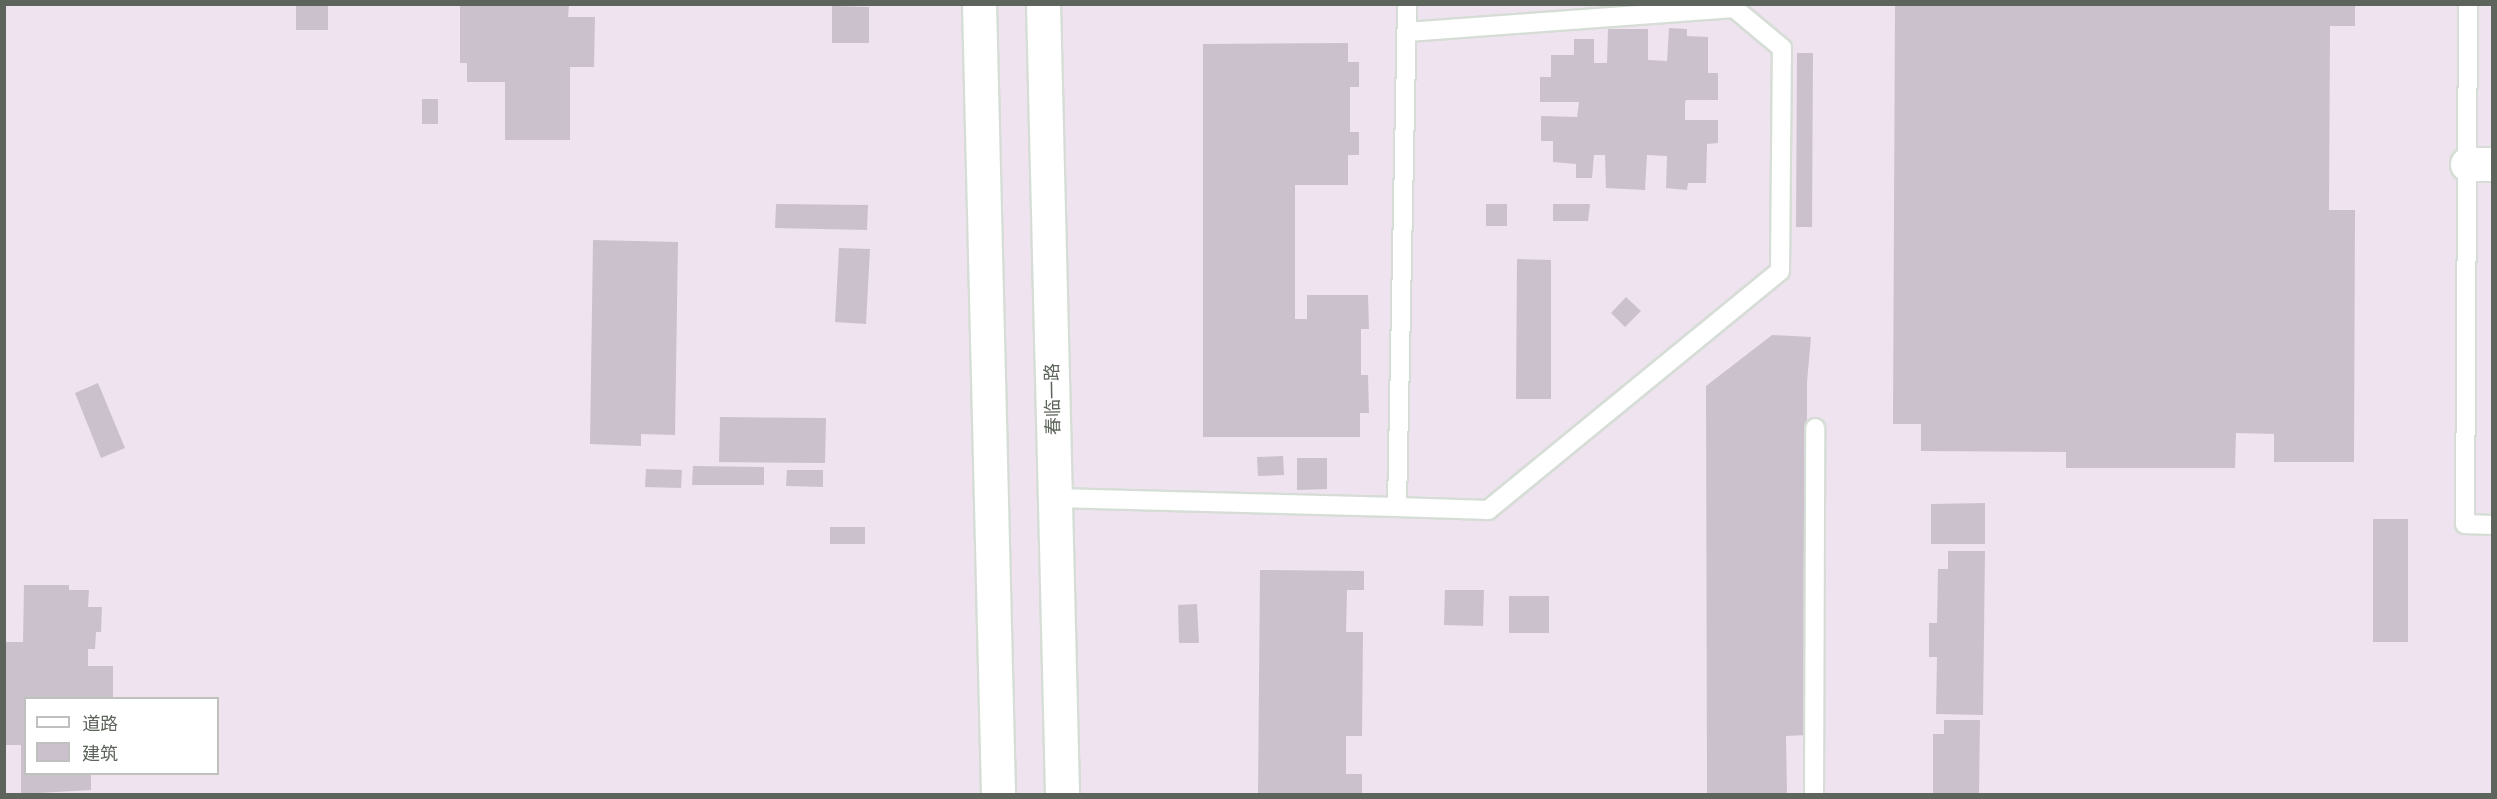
<!DOCTYPE html>
<meta charset="utf-8">
<style>
body{margin:0}
#map{position:relative;width:2497px;height:799px;overflow:hidden;background:#eee3ee;font-family:"PT Sans Narrow","Noto Sans SC",sans-serif}
div>[style]{position:absolute}
.building>*{inset:0;background:#cbc1cc}
.roads{filter:drop-shadow(2px 0 #d6ddd6) drop-shadow(-2px 0 #d6ddd6) drop-shadow(0 2px #d6ddd6) drop-shadow(0 -2px #d6ddd6)}
.service>*{height:18px;margin:-9px;padding:0 9px;transform-origin:9px;border-radius:9px;background:#fff}
.minor>*{height:33px;margin:-16.5px;padding:0 16.5px;transform-origin:16.5px;border-radius:16.5px;background:#fff}
.secondary>*{height:33px;margin:-16.5px;padding:0 16.5px;transform-origin:16.5px;border-radius:16.5px;background:#fff}
span{translate:-50% -50%;white-space:nowrap;text-align:center;line-height:1.15;-webkit-text-stroke:4.5px #fff;paint-order:stroke}
.street-label{font-size:18px;color:#5d645b}
.frame{position:absolute;inset:0;border:6px solid #5d645b;pointer-events:none}
.legend{position:absolute;left:24px;top:697px;width:195px;height:78px;box-sizing:border-box;background:#fff;border:2px solid #bec1bd;margin:0;padding:8px 10px;list-style:none;font-size:18px;color:#5d645b}
.legend li{display:flex;align-items:center;gap:12px;height:30px}
.legend b{width:30px;border:2px solid #bec1bd}
</style>
<div id="map">
<div class="building">
<i style="clip-path:polygon(296px 4px,328px 4px,328px 30px,296px 30px)"></i>
<i style="clip-path:polygon(460px 4px,569px 4px,568px 17px,595px 17px,594px 67px,570px 67px,570px 140px,505px 140px,505px 82px,467px 82px,467px 63px,460px 63px)"></i>
<i style="clip-path:polygon(1895px 4px,2355px 4px,2355px 26px,2330px 26px,2329px 210px,2355px 210px,2354px 462px,2274px 462px,2274px 434px,2236px 433px,2235px 468px,2066px 468px,2066px 452px,1921px 451px,1921px 424px,1893px 424px)"></i>
<i style="clip-path:polygon(832px 6px,869px 7px,869px 43px,832px 43px)"></i>
<i style="clip-path:polygon(1669px 28px,1687px 29px,1687px 36px,1708px 37px,1708px 73px,1718px 73px,1718px 100px,1686px 100px,1685px 103px,1685px 120px,1718px 120px,1718px 143px,1707px 144px,1706px 183px,1688px 183px,1687px 190px,1666px 188px,1667px 156px,1647px 155px,1645px 190px,1606px 188px,1605px 155px,1594px 155px,1592px 178px,1576px 178px,1576px 164px,1553px 162px,1553px 141px,1541px 141px,1541px 116px,1577px 117px,1579px 102px,1540px 102px,1540px 77px,1551px 77px,1551px 55px,1574px 55px,1574px 39px,1594px 39px,1594px 63px,1607px 63px,1608px 29px,1648px 29px,1648px 60px,1667px 61px)"></i>
<i style="clip-path:polygon(1348px 43px,1348px 62px,1359px 62px,1359px 87px,1350px 87px,1350px 132px,1359px 132px,1359px 155px,1348px 155px,1348px 185px,1295px 185px,1295px 319px,1307px 319px,1307px 295px,1368px 295px,1369px 329px,1361px 329px,1361px 375px,1368px 375px,1369px 413px,1360px 413px,1360px 437px,1203px 437px,1203px 44px)"></i>
<i style="clip-path:polygon(1797px 53px,1813px 53px,1812px 227px,1796px 227px)"></i>
<i style="clip-path:polygon(422px 99px,438px 99px,438px 124px,422px 124px)"></i>
<i style="clip-path:polygon(776px 204px,868px 205px,867px 230px,775px 228px)"></i>
<i style="clip-path:polygon(1486px 204px,1507px 204px,1507px 226px,1486px 226px)"></i>
<i style="clip-path:polygon(1553px 204px,1590px 204px,1588px 221px,1553px 221px)"></i>
<i style="clip-path:polygon(593px 240px,678px 242px,675px 435px,641px 434px,641px 446px,590px 444px)"></i>
<i style="clip-path:polygon(839px 248px,870px 249px,866px 324px,835px 322px)"></i>
<i style="clip-path:polygon(1517px 259px,1551px 260px,1551px 399px,1516px 399px)"></i>
<i style="clip-path:polygon(1626px 297px,1641px 311px,1625px 327px,1611px 313px)"></i>
<i style="clip-path:polygon(1772px 335px,1811px 337px,1807px 382px,1807px 735px,1786px 736px,1787px 794px,1707px 794px,1706px 386px)"></i>
<i style="clip-path:polygon(98px 383px,125px 448px,101px 458px,75px 393px)"></i>
<i style="clip-path:polygon(720px 417px,826px 418px,825px 463px,719px 462px)"></i>
<i style="clip-path:polygon(1283px 456px,1284px 475px,1258px 476px,1257px 457px)"></i>
<i style="clip-path:polygon(1297px 458px,1327px 458px,1327px 489px,1297px 490px)"></i>
<i style="clip-path:polygon(693px 466px,764px 467px,764px 485px,692px 485px)"></i>
<i style="clip-path:polygon(646px 469px,682px 470px,681px 488px,645px 487px)"></i>
<i style="clip-path:polygon(787px 470px,823px 470px,823px 487px,786px 486px)"></i>
<i style="clip-path:polygon(1985px 503px,1985px 544px,1931px 544px,1931px 504px)"></i>
<i style="clip-path:polygon(2373px 519px,2408px 519px,2408px 642px,2373px 642px)"></i>
<i style="clip-path:polygon(830px 527px,865px 527px,865px 544px,830px 544px)"></i>
<i style="clip-path:polygon(1948px 551px,1985px 551px,1983px 715px,1936px 714px,1937px 657px,1929px 657px,1929px 623px,1937px 623px,1938px 569px,1948px 569px)"></i>
<i style="clip-path:polygon(1260px 570px,1364px 571px,1364px 590px,1347px 590px,1346px 632px,1363px 632px,1362px 736px,1346px 736px,1346px 774px,1362px 774px,1362px 794px,1258px 794px)"></i>
<i style="clip-path:polygon(24px 585px,69px 585px,69px 590px,89px 590px,88px 607px,102px 607px,101px 632px,96px 632px,95px 649px,88px 649px,88px 666px,113px 666px,113px 698px,26px 698px,26px 774px,91px 774px,91px 790px,21px 794px,21px 745px,4px 745px,4px 642px,23px 642px)"></i>
<i style="clip-path:polygon(1445px 590px,1484px 590px,1483px 626px,1444px 625px)"></i>
<i style="clip-path:polygon(1509px 596px,1549px 596px,1549px 633px,1509px 633px)"></i>
<i style="clip-path:polygon(1197px 604px,1199px 643px,1179px 643px,1178px 605px)"></i>
<i style="clip-path:polygon(1944px 720px,1980px 720px,1979px 794px,1933px 794px,1933px 734px,1944px 734px)"></i>
</div>
<div class="roads">
<div class="service">
<i style="left:2468px;top:4px;width:520px;rotate:90.33deg"></i>
<i style="left:2465px;top:524px;width:27px;rotate:2deg"></i>
<i style="left:1055px;top:498px;width:342px;rotate:1.5deg"></i>
<i style="left:1397px;top:507px;width:503px;rotate:-88.86deg"></i>
<i style="left:1397px;top:507px;width:91px;rotate:1.9deg"></i>
<i style="left:1488px;top:510px;width:377px;rotate:-39.3deg"></i>
<i style="left:1780px;top:271px;width:223px;rotate:-89.5deg"></i>
<i style="left:1782px;top:48px;width:62px;rotate:-140.2deg"></i>
<i style="left:1734px;top:8px;width:328px;rotate:175.8deg"></i>
<i style="left:1814px;top:794px;width:366px;rotate:-89.8deg"></i>
</div>
<div class="minor">
<i style="left:2467px;top:164px;width:25px"></i>
</div>
<div class="secondary">
<i style="left:979px;top:4px;width:790px;rotate:88.62deg"></i>
<i style="left:1043px;top:4px;width:790px;rotate:88.62deg"></i>
</div>
</div>
<div class="street-label">
<span style="left:1053px;top:399px;rotate:-91deg">春临一路</span>
</div>
<div class="frame"></div>
<ul class="legend">
<li><b style="height:8px;background:#fff"></b>道路</li>
<li><b style="height:16px;background:#cbc1cc"></b>建筑</li>
</ul>
</div>
